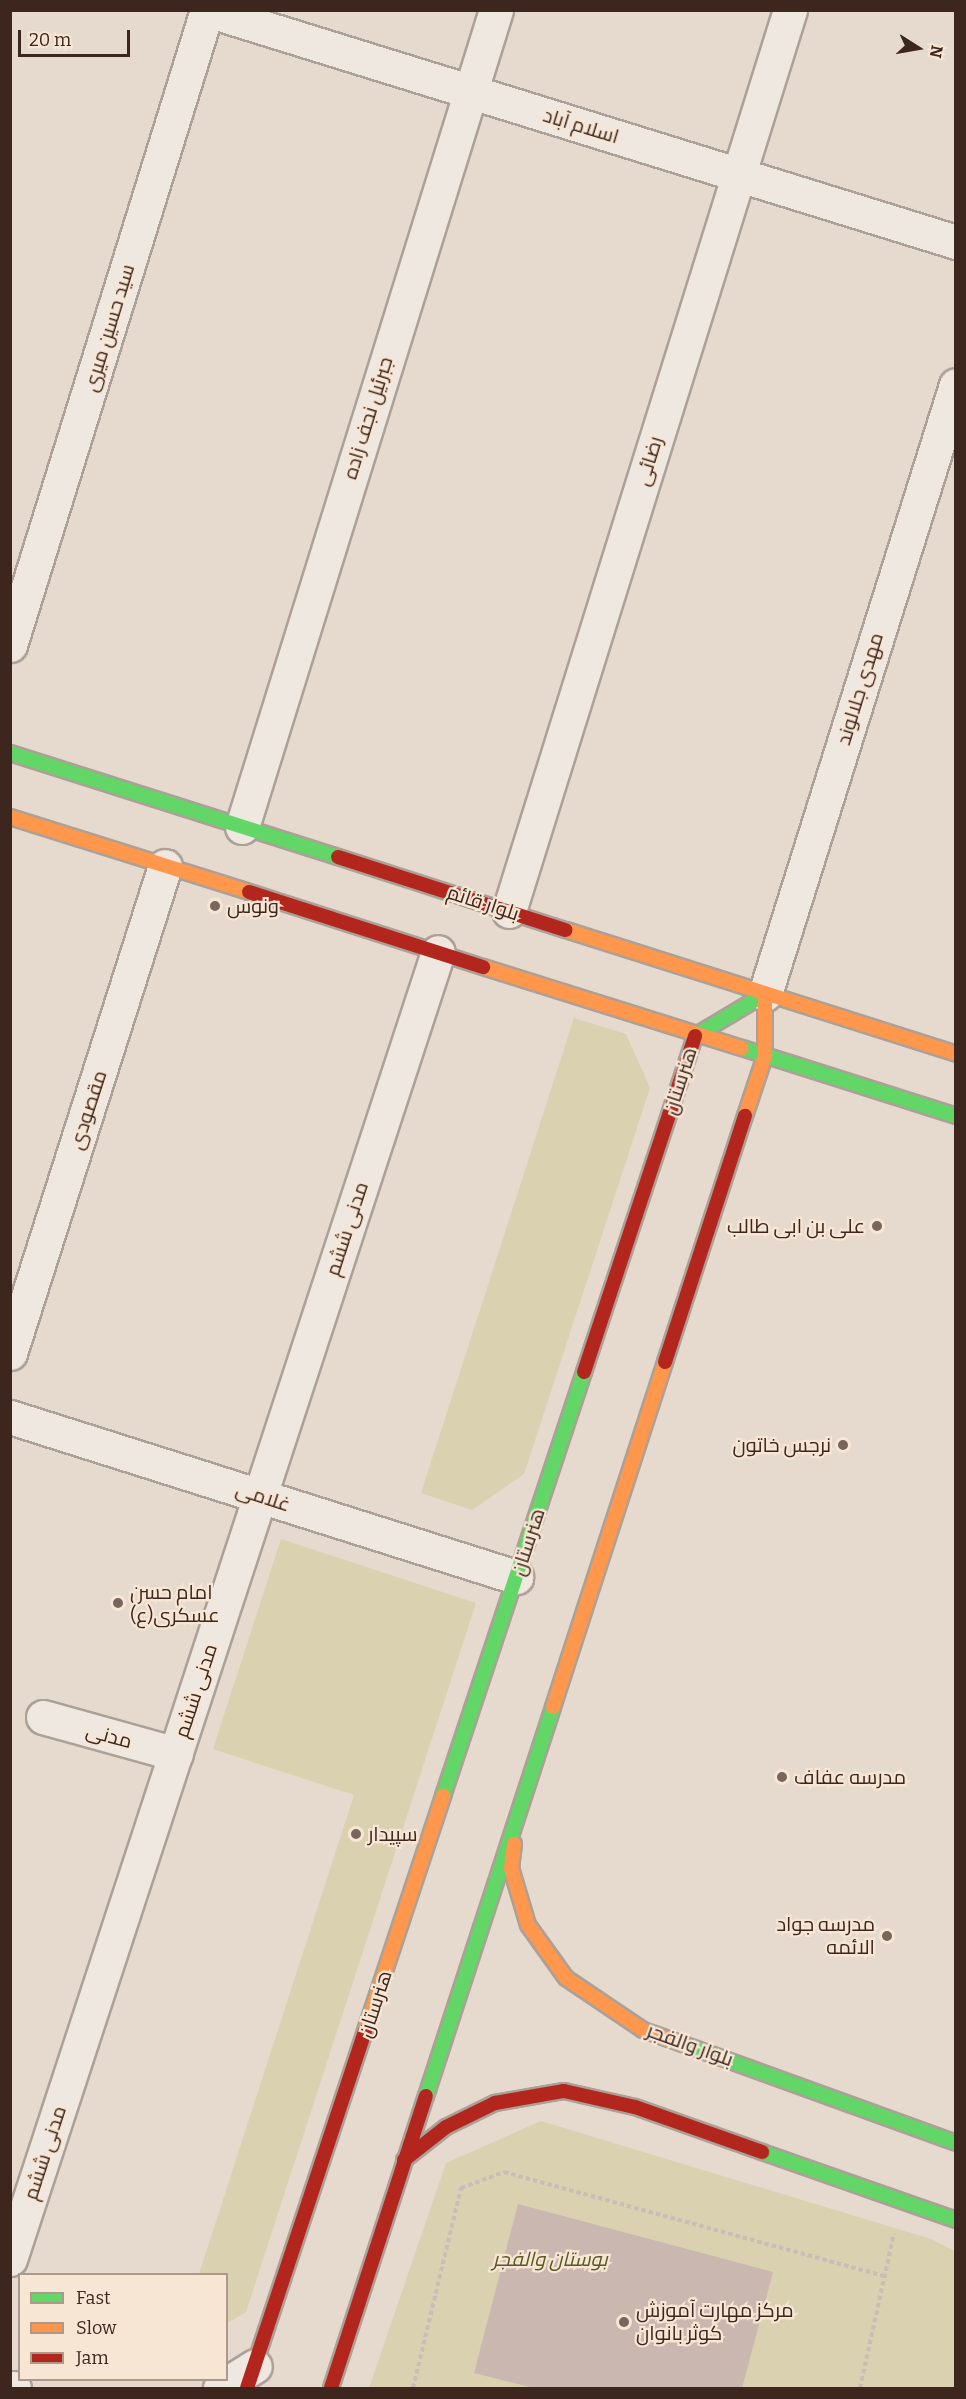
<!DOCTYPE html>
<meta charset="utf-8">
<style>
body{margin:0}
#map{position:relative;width:966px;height:2399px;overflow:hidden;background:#e6dace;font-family:Bitter,Cairo,serif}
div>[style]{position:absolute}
.green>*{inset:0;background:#dad1b0}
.building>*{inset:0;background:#cab7af}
.path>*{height:4px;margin-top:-2px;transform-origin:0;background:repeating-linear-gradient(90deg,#c7beb7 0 4.5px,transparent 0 7.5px)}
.roads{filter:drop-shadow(2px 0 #aca097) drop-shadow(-2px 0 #aca097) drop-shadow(0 2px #aca097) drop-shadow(0 -2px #aca097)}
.street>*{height:33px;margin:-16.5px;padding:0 16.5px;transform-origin:16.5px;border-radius:16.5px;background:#eee8e1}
.fast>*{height:14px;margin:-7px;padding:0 7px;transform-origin:7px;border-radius:7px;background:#63d668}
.slow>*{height:14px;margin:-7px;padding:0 7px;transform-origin:7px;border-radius:7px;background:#ff974d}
.jam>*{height:14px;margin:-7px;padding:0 7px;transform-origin:7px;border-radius:7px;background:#b3261e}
.dots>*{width:16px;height:16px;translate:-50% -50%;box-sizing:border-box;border:3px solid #f8e6d5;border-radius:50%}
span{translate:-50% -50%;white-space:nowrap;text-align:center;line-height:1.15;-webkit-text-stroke:4.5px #f8e6d5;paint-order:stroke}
.street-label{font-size:20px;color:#3c261e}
.poi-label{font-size:20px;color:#3c261e}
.left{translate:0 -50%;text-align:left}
.right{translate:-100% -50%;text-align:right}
.park-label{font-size:20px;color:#595a23;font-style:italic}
.frame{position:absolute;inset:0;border:12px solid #3c261e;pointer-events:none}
.legend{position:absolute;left:18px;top:2273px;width:210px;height:108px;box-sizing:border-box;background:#f8e6d5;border:2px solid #ad998c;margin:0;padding:8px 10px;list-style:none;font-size:18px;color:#3c261e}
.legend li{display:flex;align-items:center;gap:12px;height:30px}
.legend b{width:30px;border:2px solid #ad998c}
.north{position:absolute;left:888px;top:18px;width:60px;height:60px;-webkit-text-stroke:4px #f8e6d5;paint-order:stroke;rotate:101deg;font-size:16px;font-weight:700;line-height:24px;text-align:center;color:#3c261e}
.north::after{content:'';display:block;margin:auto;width:21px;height:27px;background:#3c261e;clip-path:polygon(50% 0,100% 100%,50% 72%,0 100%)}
.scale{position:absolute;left:18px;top:30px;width:112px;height:27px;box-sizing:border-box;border:3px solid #3c261e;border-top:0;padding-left:8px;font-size:18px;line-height:21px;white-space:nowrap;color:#3c261e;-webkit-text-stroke:4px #f8e6d5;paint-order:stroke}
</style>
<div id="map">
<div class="green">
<i style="clip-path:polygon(574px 1018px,626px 1034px,650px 1088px,524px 1474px,472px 1510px,421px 1493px)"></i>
<i style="clip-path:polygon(281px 1539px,476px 1603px,246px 2312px,227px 2323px,226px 2274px,199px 2274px,354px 1795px,213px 1749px)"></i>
<i style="clip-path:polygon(541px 2121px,931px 2239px,955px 2251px,955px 2388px,369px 2388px,446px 2163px)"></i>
</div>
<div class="building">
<i style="clip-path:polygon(518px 2204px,773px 2272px,742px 2388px,534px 2388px,474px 2373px)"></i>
</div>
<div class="path">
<i style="left:413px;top:2388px;width:206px;rotate:-76.5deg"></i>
<i style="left:461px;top:2188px;width:46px;rotate:-20.4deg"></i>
<i style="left:504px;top:2172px;width:395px;rotate:15.3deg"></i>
<i style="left:860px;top:2388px;width:158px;rotate:-77.6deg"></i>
</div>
<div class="roads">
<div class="street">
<i style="left:207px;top:10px;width:784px;rotate:17.21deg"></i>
<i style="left:10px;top:645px;width:665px;rotate:-72.76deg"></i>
<i style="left:242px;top:827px;width:856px;rotate:-72.73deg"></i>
<i style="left:509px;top:911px;width:944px;rotate:-72.68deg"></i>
<i style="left:765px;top:994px;width:638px;rotate:-72.59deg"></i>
<i style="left:10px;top:1353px;width:511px;rotate:-72.35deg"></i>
<i style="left:10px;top:1417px;width:531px;rotate:17.55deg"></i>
<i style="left:43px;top:1717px;width:138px;rotate:15.5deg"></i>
<i style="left:10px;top:2259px;width:1375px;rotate:-71.87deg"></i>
<i style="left:10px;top:2388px;width:4px"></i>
<i style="left:220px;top:2388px;width:41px;rotate:-32.2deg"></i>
</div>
<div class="fast">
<i style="left:10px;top:753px;width:344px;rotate:17.6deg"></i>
<i style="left:695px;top:1036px;width:82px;rotate:-31deg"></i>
<i style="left:742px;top:1048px;width:225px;rotate:17.6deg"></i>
<i style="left:443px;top:1796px;width:447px;rotate:-71.6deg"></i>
<i style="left:683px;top:2044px;width:290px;rotate:19.9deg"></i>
<i style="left:426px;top:2096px;width:409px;rotate:-71.9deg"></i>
<i style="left:762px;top:2152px;width:206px;rotate:19.3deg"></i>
</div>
<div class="slow">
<i style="left:10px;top:817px;width:250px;rotate:17.4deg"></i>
<i style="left:566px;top:930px;width:409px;rotate:17.6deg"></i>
<i style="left:483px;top:967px;width:271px;rotate:17.4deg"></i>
<i style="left:745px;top:1116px;width:63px;rotate:-71.6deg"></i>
<i style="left:765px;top:1056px;width:62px;rotate:-90deg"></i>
<i style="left:553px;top:1707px;width:363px;rotate:-72deg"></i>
<i style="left:514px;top:1844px;width:24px;rotate:97deg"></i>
<i style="left:511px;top:1868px;width:59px;rotate:73.4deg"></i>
<i style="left:528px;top:1925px;width:65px;rotate:54.4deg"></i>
<i style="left:566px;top:1978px;width:93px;rotate:34deg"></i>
<i style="left:643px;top:2030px;width:42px;rotate:19.3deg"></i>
<i style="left:365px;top:2031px;width:248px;rotate:-71.6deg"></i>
</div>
<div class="jam">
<i style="left:338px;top:857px;width:239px;rotate:17.8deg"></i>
<i style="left:249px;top:892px;width:246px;rotate:17.8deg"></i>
<i style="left:665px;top:1362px;width:259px;rotate:-72deg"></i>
<i style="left:584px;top:1372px;width:354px;rotate:-71.7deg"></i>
<i style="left:404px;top:2160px;width:53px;rotate:-38.2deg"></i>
<i style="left:446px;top:2127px;width:55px;rotate:-26.1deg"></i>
<i style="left:495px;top:2103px;width:70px;rotate:-9.9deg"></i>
<i style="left:564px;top:2091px;width:73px;rotate:12.7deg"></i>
<i style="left:635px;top:2107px;width:135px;rotate:19.5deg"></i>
<i style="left:247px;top:2388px;width:376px;rotate:-71.7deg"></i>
<i style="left:331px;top:2388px;width:307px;rotate:-72deg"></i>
</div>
</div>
<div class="dots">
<i style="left:215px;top:906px;background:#78655c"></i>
<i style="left:877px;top:1226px;background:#78655c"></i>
<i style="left:843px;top:1445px;background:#78655c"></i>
<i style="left:118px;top:1603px;background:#78655c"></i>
<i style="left:782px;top:1777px;background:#78655c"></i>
<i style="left:356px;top:1834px;background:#78655c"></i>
<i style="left:887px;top:1936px;background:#78655c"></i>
<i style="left:624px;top:2322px;background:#78655c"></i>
</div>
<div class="street-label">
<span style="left:581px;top:126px;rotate:17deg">اسلام آباد</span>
<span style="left:109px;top:328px;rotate:-73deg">سید حسین میری</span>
<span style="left:368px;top:418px;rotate:-73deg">جبرئیل نجف زاده</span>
<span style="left:649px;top:461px;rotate:-73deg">رضائی</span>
<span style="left:860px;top:689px;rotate:-73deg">مهدی جلالوند</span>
<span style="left:483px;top:903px;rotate:18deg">بلوار قائم</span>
<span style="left:680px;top:1081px;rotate:-72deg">هنرستان</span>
<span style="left:88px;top:1110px;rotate:-72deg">مقصودی</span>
<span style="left:347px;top:1229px;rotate:-72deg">مدنی ششم</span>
<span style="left:263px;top:1497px;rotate:18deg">غلامی</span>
<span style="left:528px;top:1542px;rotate:-72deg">هنرستان</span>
<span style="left:196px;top:1691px;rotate:-72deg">مدنی ششم</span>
<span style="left:109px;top:1736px;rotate:15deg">مدنی</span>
<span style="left:375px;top:2004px;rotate:-72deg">هنرستان</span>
<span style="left:690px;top:2045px;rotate:20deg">بلوار والفجر</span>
<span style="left:45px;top:2153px;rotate:-72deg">مدنی ششم</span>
</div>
<div class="poi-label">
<span class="left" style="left:227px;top:906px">ونوس</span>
<span class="right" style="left:865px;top:1226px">علی بن ابی طالب</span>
<span class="right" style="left:831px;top:1445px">نرجس خاتون</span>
<span class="left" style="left:130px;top:1604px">امام حسن<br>عسکری(ع)</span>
<span class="left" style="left:794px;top:1777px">مدرسه عفاف</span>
<span class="left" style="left:368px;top:1834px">سپیدار</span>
<span class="right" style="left:875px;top:1936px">مدرسه جواد<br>الائمه</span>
<span class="left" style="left:636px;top:2322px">مرکز مهارت آموزش<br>کوثر بانوان</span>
</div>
<div class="park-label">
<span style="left:550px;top:2259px">بوستان والفجر</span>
</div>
<div class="frame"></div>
<ul class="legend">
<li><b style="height:8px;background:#63d668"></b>Fast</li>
<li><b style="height:8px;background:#ff974d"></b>Slow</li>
<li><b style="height:8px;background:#b3261e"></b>Jam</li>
</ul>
<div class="north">N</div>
<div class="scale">20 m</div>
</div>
